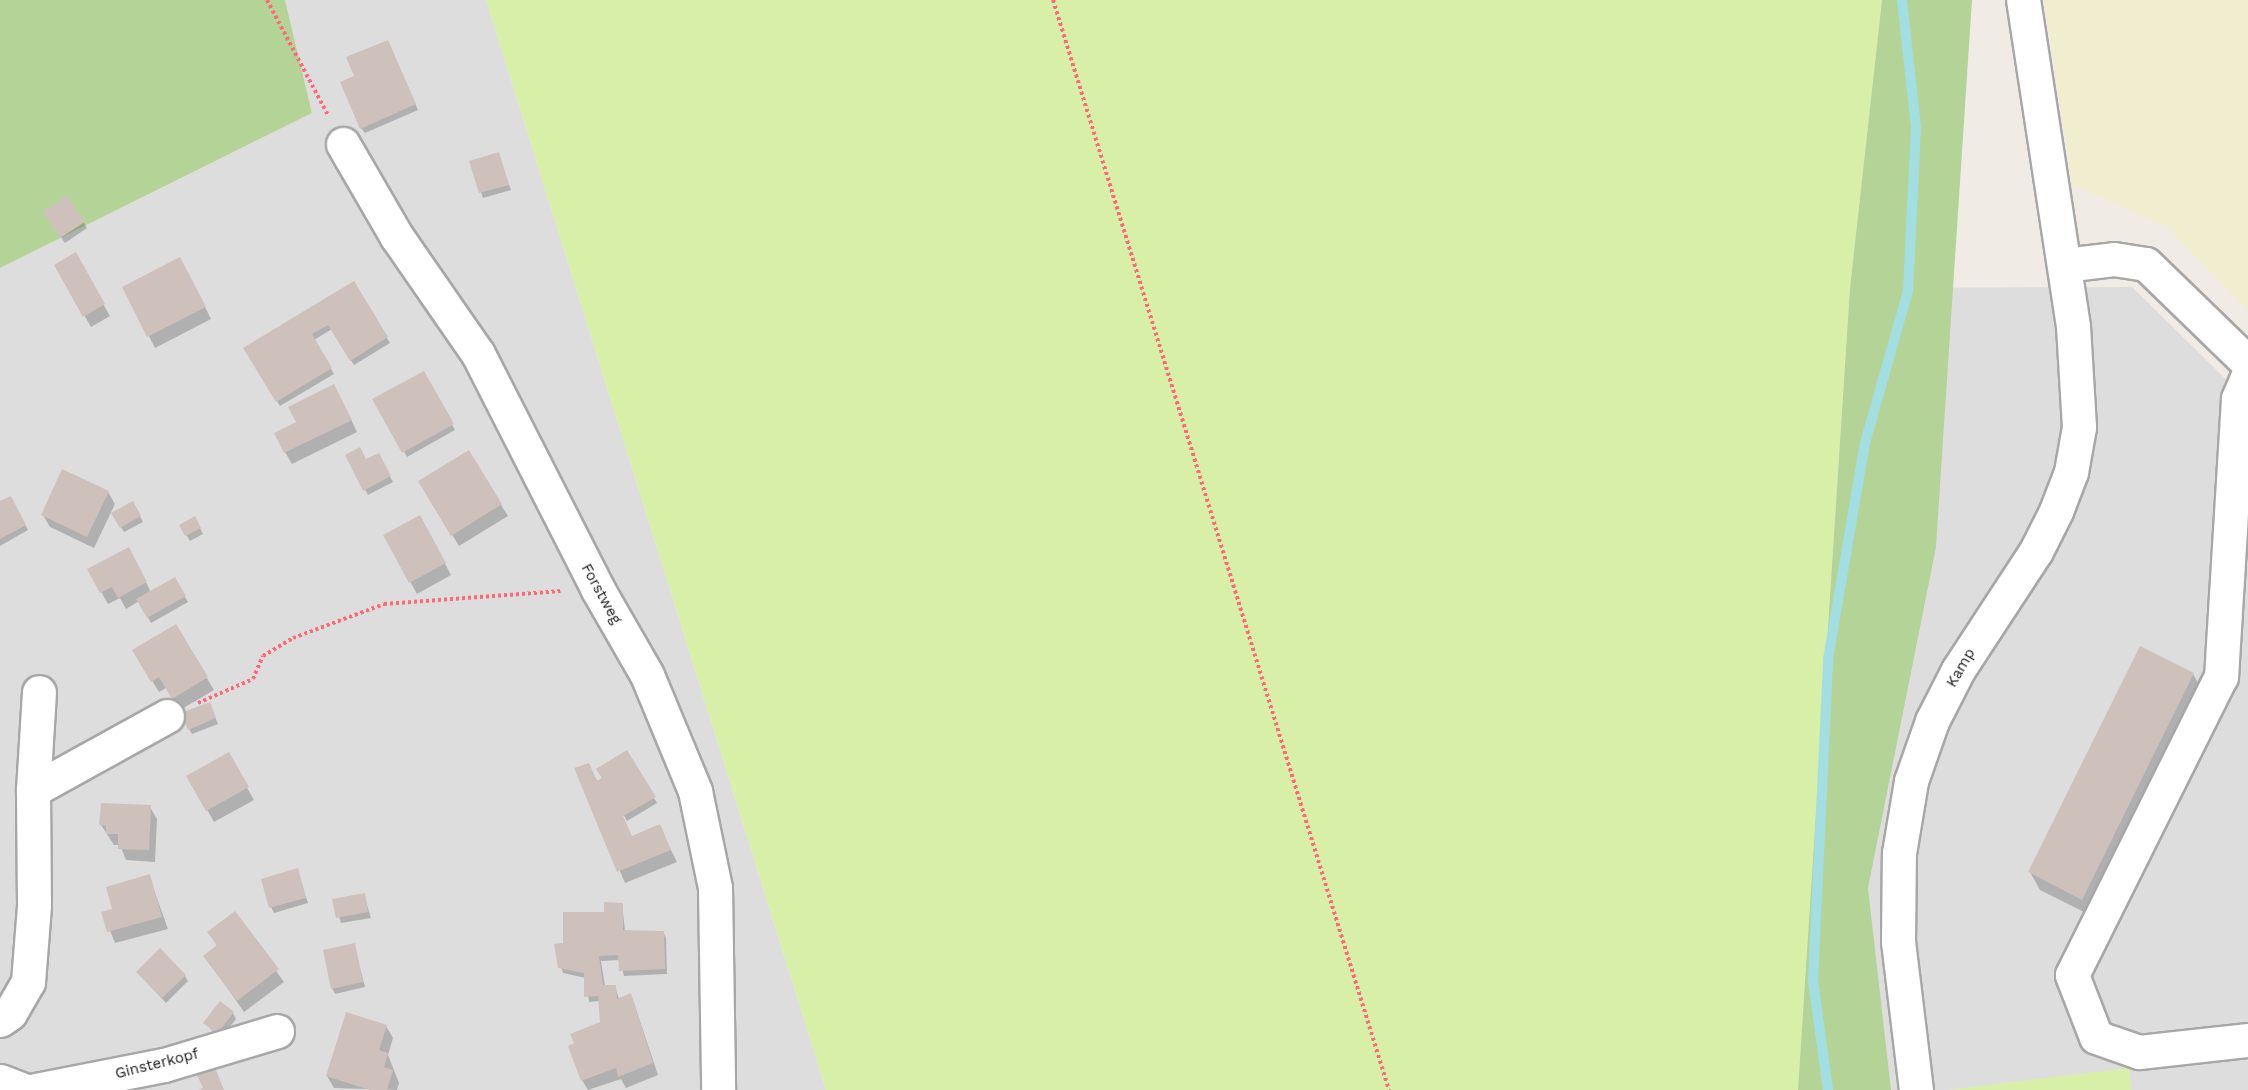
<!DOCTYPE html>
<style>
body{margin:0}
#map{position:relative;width:2248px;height:1090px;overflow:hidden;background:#f1ebe6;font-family:"Work Sans",sans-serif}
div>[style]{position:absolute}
.residential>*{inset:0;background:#dedddd}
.farmland>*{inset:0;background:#f1eed0}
.grass>*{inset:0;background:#d8efa8}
.forest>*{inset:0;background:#b4d497}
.shadow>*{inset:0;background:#0003}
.stream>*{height:10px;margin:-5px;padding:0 5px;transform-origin:5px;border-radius:5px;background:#a3dfe2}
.building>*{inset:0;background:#cec0bb}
.path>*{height:4px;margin-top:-2px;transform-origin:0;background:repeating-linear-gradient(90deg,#ff6975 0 3px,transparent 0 6px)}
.roads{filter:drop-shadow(2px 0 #a7a7a7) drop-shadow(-2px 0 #a7a7a7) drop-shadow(0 2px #a7a7a7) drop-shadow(0 -2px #a7a7a7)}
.minor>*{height:33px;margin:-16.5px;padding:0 16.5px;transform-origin:16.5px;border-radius:16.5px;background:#fff}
span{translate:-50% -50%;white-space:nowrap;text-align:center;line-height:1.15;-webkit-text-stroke:4.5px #fff;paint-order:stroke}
.street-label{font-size:15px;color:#202020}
</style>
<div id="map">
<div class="residential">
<i style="clip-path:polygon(285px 0,486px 0,826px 1090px,0 1090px,0 268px,312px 113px)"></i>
<i style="clip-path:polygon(2132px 287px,2248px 401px,2248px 1090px,2131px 1090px,2129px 1069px,1948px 1090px,1798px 1090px,1850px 288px)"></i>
</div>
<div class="farmland">
<i style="clip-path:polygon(2044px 0,2248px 0,2248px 311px,2168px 228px,2073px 185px)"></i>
</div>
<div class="grass">
<i style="clip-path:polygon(486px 0,1882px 0,1850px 288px,1798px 1090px,826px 1090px)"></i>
<i style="clip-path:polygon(2129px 1068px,2131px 1090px,1948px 1090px)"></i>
</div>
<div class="forest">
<i style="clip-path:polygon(0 0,285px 0,312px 113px,0 268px)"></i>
<i style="clip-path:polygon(1882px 0,1972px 0,1936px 547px,1868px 888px,1891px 1090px,1798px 1090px,1850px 288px)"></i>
</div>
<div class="shadow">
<i style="clip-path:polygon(390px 47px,418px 110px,365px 133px,361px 128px)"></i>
<i style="clip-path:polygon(498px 154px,511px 190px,483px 198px,471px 162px)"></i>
<i style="clip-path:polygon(48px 218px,84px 223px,87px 228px,65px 243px)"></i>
<i style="clip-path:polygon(75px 255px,110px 316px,91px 327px,56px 266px)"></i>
<i style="clip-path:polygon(187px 271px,211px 319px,155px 348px,124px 288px)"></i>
<i style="clip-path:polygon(353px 283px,390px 343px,354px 365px,332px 329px,314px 340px,334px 374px,280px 406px,245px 349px)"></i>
<i style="clip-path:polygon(424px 373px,455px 430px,407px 457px,374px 399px)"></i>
<i style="clip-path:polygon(348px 413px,357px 432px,292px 464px,285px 452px)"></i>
<i style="clip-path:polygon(468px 452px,508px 516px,459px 546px,420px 482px)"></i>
<i style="clip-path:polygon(347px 455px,365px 461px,378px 455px,393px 482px,368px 495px)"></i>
<i style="clip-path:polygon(108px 492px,115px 504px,94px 548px,50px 527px,43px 515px)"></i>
<i style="clip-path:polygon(10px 498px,28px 530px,0 546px,0 503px)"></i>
<i style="clip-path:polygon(133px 503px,143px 522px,124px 532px,113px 514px)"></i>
<i style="clip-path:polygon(195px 518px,203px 534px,190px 541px,181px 526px)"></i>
<i style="clip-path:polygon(426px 528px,451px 575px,417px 594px,385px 536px)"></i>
<i style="clip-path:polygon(135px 561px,151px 592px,174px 579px,188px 602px,151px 623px,139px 601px,126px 609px,120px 598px,108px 604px,89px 570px)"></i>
<i style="clip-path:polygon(176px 626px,214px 690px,180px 710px,166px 688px,159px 692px,134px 651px)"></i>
<i style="clip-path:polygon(2141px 648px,2193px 674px,2203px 692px,2092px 916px,2040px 890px,2030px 872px)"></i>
<i style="clip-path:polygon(212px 709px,218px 724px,192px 734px,189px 729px)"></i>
<i style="clip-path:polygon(626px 752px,657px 803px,627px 821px,611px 793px,632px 838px,659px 826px,677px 862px,625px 883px,576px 769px,588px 765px,598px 782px)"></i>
<i style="clip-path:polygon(228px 754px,254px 800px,214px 822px,188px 776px)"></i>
<i style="clip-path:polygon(150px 807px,157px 819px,155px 862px,126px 860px,120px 845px,114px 845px,101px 825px)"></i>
<i style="clip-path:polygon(297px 870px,308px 903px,274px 913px,271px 907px)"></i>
<i style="clip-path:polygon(149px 876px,168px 929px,115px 943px,103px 913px,114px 910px)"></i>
<i style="clip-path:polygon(364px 895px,371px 918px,341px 923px,334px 900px)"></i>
<i style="clip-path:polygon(622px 904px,625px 931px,663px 932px,666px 938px,667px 974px,624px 976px,620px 960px,601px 961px,605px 986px,615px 987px,619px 999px,633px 1000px,658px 1075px,626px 1088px,621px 1079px,588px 1090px,582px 1080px,602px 1023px,600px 1001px,589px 1002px,586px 978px,563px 973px,555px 945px,565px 944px)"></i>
<i style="clip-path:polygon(234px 913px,284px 982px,244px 1012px,205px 956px,218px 947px,209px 933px)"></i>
<i style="clip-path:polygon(354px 945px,365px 987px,335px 994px,332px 988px)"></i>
<i style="clip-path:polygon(138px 973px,185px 976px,188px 981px,166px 1003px)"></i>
<i style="clip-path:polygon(233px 1013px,236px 1019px,220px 1039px,205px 1023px)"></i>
<i style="clip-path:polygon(386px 1026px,393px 1038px,388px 1055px,399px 1083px,397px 1090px,334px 1088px,327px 1076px)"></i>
</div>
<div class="stream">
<i style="left:1828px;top:1090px;width:110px;rotate:-97.8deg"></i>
<i style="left:1813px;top:981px;width:322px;rotate:-87.3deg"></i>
<i style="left:1828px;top:659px;width:219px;rotate:-80.3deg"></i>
<i style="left:1865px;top:443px;width:158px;rotate:-74.2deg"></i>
<i style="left:1908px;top:291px;width:164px;rotate:-87.2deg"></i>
<i style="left:1916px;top:127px;width:128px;rotate:-96.3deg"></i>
</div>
<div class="building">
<i style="clip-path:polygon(388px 40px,416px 104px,360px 129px,340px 82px,354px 76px,346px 57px)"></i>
<i style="clip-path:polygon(499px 152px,509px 185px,479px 193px,469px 161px)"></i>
<i style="clip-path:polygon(67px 195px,85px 222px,60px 238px,43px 212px)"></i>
<i style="clip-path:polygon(76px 252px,105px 304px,83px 317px,54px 265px)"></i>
<i style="clip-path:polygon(180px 257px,206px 307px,147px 337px,122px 287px)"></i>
<i style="clip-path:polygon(354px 281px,388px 337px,350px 361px,328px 325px,312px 334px,332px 368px,276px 402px,243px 348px)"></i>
<i style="clip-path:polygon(424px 371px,454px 424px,402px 453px,372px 399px)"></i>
<i style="clip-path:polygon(334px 384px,352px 420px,284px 453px,274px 433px,296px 422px,288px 407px)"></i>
<i style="clip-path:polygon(360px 447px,366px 459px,379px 453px,391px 476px,363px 491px,345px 455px)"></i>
<i style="clip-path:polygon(469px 450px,502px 504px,451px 536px,418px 481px)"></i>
<i style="clip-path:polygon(62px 469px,109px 491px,87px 537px,41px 515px)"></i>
<i style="clip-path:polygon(11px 496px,26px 525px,0 539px,0 501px)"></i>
<i style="clip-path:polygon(133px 501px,141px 516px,120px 528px,111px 513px)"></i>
<i style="clip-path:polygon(420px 515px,446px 563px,409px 583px,383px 535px)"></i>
<i style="clip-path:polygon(195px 516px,201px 528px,185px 536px,179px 525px)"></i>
<i style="clip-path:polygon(129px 547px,147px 582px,118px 598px,112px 587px,100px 593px,87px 569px)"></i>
<i style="clip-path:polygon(175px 577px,186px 596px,147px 618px,136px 599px)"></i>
<i style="clip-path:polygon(176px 624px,208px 677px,172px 699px,159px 677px,151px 682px,132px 650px)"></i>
<i style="clip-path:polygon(2140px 646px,2194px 673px,2082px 900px,2028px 872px)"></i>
<i style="clip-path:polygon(210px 702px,216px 718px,188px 730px,181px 713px)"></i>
<i style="clip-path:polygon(627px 750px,656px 797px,623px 816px,632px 836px,660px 824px,671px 850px,617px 872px,574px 768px,589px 763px,597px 781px,602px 778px,596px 769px)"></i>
<i style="clip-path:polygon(229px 752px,249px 787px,206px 811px,186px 776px)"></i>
<i style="clip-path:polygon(101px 803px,151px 805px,149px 850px,118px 849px,118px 834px,106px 834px,106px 826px,99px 825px)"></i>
<i style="clip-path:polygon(298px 868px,306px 898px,269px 908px,261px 879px)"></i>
<i style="clip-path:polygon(150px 874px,162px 917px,107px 932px,101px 912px,112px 909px,106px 887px)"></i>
<i style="clip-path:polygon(365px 893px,368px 912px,336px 918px,332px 899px)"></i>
<i style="clip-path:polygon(604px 902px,623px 903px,623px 930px,664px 931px,665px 969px,619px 971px,618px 955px,599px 956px,603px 985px,616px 985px,617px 999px,631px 993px,653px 1063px,618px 1077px,616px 1068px,581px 1081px,568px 1046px,574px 1043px,570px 1034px,600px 1022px,598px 996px,584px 997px,584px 973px,558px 968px,554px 944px,563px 943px,563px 912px,604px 912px)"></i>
<i style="clip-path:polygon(235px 911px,279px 969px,237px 1001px,203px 956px,217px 945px,207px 932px)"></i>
<i style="clip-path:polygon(355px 943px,363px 982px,331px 989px,323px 950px)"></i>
<i style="clip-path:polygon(160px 948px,186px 975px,162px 998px,136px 972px)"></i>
<i style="clip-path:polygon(220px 1001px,234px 1012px,217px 1034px,203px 1023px)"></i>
<i style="clip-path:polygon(346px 1012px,387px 1025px,379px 1050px,388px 1053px,384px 1067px,393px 1070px,387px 1090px,370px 1090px,326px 1076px)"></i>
<i style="clip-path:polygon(214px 1065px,224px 1090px,199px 1090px,203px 1088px,196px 1073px)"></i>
</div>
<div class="path">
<i style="left:267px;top:0;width:130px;rotate:62.1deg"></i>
<i style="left:1053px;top:0;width:1141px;rotate:72.87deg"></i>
<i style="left:198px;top:703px;width:60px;rotate:-23.6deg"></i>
<i style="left:253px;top:679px;width:25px;rotate:-67deg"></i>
<i style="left:263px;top:656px;width:35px;rotate:-31deg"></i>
<i style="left:293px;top:638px;width:97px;rotate:-20.5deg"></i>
<i style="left:384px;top:604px;width:177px;rotate:-4.2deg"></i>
</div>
<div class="roads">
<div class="minor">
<i style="left:343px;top:144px;width:108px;rotate:59.9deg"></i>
<i style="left:397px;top:237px;width:142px;rotate:55.3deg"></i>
<i style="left:478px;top:354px;width:263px;rotate:63deg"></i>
<i style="left:597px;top:588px;width:100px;rotate:60.1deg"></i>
<i style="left:647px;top:675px;width:126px;rotate:67.5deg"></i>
<i style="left:695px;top:791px;width:99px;rotate:78.3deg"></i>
<i style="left:715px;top:888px;width:202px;rotate:89.1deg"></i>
<i style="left:2064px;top:265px;width:50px;rotate:-6.8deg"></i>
<i style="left:2114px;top:259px;width:32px;rotate:9deg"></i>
<i style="left:2146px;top:264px;width:142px;rotate:44.1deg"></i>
<i style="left:2248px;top:375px;width:26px;rotate:113deg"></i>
<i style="left:2238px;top:399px;width:278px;rotate:93.5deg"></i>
<i style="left:2221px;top:676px;width:334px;rotate:116.5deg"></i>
<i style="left:2072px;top:975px;width:66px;rotate:68.8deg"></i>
<i style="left:2096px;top:1037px;width:46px;rotate:19.2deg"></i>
<i style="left:2139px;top:1052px;width:110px;rotate:-6.3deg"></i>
<i style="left:33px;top:790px;width:153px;rotate:-28.9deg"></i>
<i style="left:0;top:1020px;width:12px;rotate:-35deg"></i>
<i style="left:10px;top:1013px;width:36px;rotate:-60deg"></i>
<i style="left:28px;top:982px;width:77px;rotate:-85.5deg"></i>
<i style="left:34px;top:905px;width:115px;rotate:-90.5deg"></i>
<i style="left:33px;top:790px;width:98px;rotate:-86.5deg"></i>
<i style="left:0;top:1081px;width:25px;rotate:21deg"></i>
<i style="left:36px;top:1090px;width:130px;rotate:-11.1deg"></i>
<i style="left:164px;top:1065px;width:118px;rotate:-16.7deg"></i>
<i style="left:1916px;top:1090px;width:149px;rotate:-96.9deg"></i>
<i style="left:1898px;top:942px;width:89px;rotate:-89.4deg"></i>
<i style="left:1899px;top:853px;width:73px;rotate:-80.5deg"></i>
<i style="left:1911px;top:781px;width:64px;rotate:-70.7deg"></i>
<i style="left:1932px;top:721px;width:57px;rotate:-63deg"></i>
<i style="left:1958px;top:670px;width:142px;rotate:-56.8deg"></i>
<i style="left:2036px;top:551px;width:45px;rotate:-63.4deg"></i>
<i style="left:2056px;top:511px;width:42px;rotate:-69deg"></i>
<i style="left:2071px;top:472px;width:46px;rotate:-79.9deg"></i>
<i style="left:2079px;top:427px;width:101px;rotate:-93.4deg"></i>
<i style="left:2073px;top:326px;width:330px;rotate:-98.7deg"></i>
</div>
</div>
<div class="street-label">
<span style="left:601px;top:594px;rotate:61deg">Forstweg</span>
<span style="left:1961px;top:668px;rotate:-60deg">Kamp</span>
<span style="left:157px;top:1064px;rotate:-14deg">Ginsterkopf</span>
</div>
</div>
